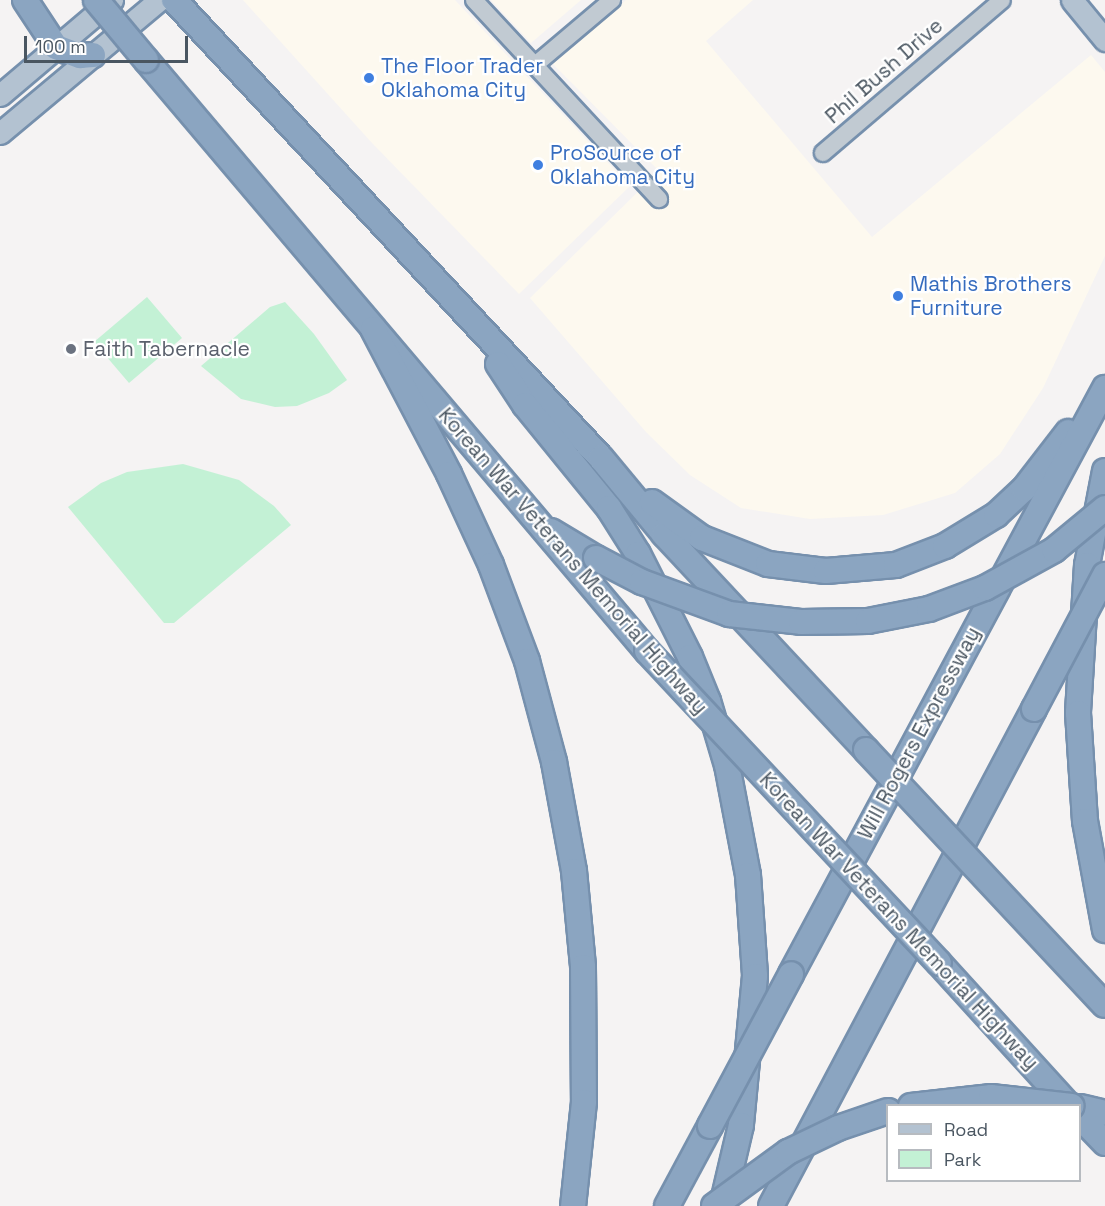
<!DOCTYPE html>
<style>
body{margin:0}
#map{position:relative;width:1105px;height:1206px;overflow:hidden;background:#f5f3f3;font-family:"Space Grotesk",sans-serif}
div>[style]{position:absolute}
.commercial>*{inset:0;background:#fdf9ef}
.green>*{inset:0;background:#c3f1d5}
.roads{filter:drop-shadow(2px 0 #7690ad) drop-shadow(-2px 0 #7690ad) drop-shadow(0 2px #7690ad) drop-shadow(0 -2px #7690ad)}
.minor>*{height:16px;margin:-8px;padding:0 8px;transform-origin:8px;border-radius:8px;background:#c1cad2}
.major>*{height:21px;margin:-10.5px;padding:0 10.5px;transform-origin:10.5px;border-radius:10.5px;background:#b3c2d1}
.highway>*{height:24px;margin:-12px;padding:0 12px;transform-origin:12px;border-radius:12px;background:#8ba5c1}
.bridges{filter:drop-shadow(2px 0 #7690ad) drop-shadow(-2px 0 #7690ad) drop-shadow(0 2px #7690ad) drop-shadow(0 -2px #7690ad)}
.highway-bridge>*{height:24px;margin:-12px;padding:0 12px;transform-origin:12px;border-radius:12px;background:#8ba5c1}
.dots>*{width:16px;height:16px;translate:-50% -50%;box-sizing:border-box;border:3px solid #fff;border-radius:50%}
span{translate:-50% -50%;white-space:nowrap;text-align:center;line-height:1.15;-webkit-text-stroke:4.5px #fff;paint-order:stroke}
.shop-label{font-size:21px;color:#366cbe}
.left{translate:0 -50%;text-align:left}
.street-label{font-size:21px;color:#4a5661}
.worship-label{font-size:21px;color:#5b616d}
.legend{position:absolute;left:886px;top:1104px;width:195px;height:78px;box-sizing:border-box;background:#fff;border:2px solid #b7bbc0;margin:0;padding:8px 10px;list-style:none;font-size:18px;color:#4a5661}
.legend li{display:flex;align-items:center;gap:12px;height:30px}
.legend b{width:30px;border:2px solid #b7bbc0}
.scale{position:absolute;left:24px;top:36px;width:164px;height:27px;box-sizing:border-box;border:3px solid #4a5661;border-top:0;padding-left:8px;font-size:18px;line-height:21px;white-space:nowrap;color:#4a5661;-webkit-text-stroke:4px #fff;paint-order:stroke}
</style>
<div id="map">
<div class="commercial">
<i style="clip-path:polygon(243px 0,455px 0,630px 186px,519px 294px,372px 143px)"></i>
<i style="clip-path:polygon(491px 0,581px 0,531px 43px)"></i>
<i style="clip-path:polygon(626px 0,753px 0,706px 41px,872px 237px,1091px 55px,1105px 72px,1105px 256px,1043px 388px,1000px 454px,955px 493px,883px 515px,810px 519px,741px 508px,690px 475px,646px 432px,530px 298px,659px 171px,552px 63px)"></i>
</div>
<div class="green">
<i style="clip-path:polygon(147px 297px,182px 338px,129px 383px,94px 342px)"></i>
<i style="clip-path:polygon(285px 302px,314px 334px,347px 380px,329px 393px,297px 406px,275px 407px,241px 399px,201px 366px,270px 307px)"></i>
<i style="clip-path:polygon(183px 464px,239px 480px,274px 506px,291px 525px,174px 623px,164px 623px,68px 507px,101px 483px,127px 472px)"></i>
</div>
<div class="roads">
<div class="minor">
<i style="left:474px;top:0;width:272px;rotate:47.1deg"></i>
<i style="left:535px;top:65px;width:101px;rotate:-40.2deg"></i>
<i style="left:823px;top:153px;width:235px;rotate:-40.5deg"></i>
</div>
<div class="major">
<i style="left:1072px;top:0;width:52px;rotate:50.5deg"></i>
<i style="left:0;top:95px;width:147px;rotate:-40.3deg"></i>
<i style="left:0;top:133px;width:207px;rotate:-39.9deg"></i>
</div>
<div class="highway">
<i style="left:25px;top:0;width:56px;rotate:56.6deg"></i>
<i style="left:56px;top:47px;width:26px;rotate:21deg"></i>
<i style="left:80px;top:56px;width:13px;rotate:-4deg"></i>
<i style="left:174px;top:0;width:626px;rotate:47.01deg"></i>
<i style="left:601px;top:458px;width:99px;rotate:50.3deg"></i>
<i style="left:664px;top:534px;width:296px;rotate:46.9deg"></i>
<i style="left:146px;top:60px;width:775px;rotate:49.71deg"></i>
<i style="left:373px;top:329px;width:164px;rotate:62.3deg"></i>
<i style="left:449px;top:474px;width:100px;rotate:65.2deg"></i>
<i style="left:491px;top:565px;width:103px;rotate:69.4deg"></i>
<i style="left:527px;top:661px;width:105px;rotate:75deg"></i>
<i style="left:554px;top:762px;width:111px;rotate:79.6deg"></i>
<i style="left:574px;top:871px;width:96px;rotate:84.6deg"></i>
<i style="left:583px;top:967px;width:135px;rotate:89.6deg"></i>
<i style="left:584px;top:1102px;width:105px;rotate:96deg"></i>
<i style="left:498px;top:364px;width:49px;rotate:56.6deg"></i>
<i style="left:525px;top:405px;width:133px;rotate:50.8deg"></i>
<i style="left:609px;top:508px;width:54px;rotate:57.8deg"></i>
<i style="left:638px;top:554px;width:115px;rotate:63.2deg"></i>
<i style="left:690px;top:657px;width:48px;rotate:67.8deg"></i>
<i style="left:708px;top:701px;width:67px;rotate:73.5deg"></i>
<i style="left:727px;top:765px;width:112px;rotate:79.2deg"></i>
<i style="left:748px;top:875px;width:101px;rotate:86deg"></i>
<i style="left:755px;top:976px;width:150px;rotate:95.4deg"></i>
<i style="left:741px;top:1125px;width:83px;rotate:103.2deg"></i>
<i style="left:1105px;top:471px;width:96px;rotate:100.8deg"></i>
<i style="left:1087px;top:565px;width:148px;rotate:93.5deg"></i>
<i style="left:1078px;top:713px;width:108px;rotate:86.3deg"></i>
<i style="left:1085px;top:821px;width:111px;rotate:79.6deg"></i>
<i style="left:652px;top:502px;width:62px;rotate:35.8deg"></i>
<i style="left:702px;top:538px;width:71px;rotate:21.5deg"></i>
<i style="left:768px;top:564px;width:58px;rotate:6.9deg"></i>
<i style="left:826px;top:571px;width:70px;rotate:-4.9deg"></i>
<i style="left:896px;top:565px;width:53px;rotate:-21.2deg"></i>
<i style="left:945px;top:546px;width:60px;rotate:-31.3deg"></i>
<i style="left:996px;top:515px;width:38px;rotate:-43deg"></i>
<i style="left:1024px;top:489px;width:72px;rotate:-52.3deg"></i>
<i style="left:551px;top:531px;width:52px;rotate:31deg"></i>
<i style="left:939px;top:963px;width:193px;rotate:47.7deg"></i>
<i style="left:791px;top:974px;width:665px;rotate:-61.82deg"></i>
<i style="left:1080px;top:1107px;width:26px;rotate:13deg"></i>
<i style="left:1080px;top:1117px;width:36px;rotate:46deg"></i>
<i style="left:667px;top:1206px;width:91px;rotate:-61.7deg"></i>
<i style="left:771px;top:1206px;width:562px;rotate:-62.11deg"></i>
</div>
</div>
<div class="bridges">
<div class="highway-bridge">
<i style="left:96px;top:0;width:78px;rotate:50.2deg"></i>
<i style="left:596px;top:558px;width:52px;rotate:27.6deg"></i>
<i style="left:642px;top:582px;width:93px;rotate:20.2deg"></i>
<i style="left:729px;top:614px;width:72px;rotate:6.3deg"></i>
<i style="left:801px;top:622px;width:67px;rotate:-0.9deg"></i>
<i style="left:868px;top:621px;width:62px;rotate:-11.1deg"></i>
<i style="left:929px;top:609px;width:60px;rotate:-20.6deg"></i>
<i style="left:985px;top:588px;width:79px;rotate:-28.8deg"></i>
<i style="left:1054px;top:550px;width:66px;rotate:-39.5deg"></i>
<i style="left:647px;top:651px;width:427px;rotate:46.9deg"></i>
<i style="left:1034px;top:709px;width:152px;rotate:-62.1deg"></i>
<i style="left:866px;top:750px;width:349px;rotate:46.9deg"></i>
<i style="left:911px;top:1106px;width:81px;rotate:-6.4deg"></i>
<i style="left:991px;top:1097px;width:81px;rotate:6.4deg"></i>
<i style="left:710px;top:1126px;width:172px;rotate:-61.9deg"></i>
<i style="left:714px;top:1206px;width:92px;rotate:-36.1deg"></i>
<i style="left:788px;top:1152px;width:55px;rotate:-25.6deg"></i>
<i style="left:838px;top:1128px;width:53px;rotate:-18.8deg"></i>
</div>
</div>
<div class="dots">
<i style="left:369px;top:78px;background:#3f7fe0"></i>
<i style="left:538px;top:165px;background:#3f7fe0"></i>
<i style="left:898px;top:296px;background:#3f7fe0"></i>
<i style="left:71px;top:349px;background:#6b7280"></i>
</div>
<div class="shop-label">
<span class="left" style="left:381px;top:78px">The Floor Trader<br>Oklahoma City</span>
<span class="left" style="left:550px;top:165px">ProSource of<br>Oklahoma City</span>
<span class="left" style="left:910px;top:296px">Mathis Brothers<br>Furniture</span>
</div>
<div class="street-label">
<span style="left:884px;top:71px;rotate:-41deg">Phil Bush Drive</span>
<span style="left:573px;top:561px;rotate:49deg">Korean War Veterans Memorial Highway</span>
<span style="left:919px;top:733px;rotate:-62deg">Will Rogers Expressway</span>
<span style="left:899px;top:921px;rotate:47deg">Korean War Veterans Memorial Highway</span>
</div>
<div class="worship-label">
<span class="left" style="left:83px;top:349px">Faith Tabernacle</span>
</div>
<ul class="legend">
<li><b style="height:8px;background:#b3c2d1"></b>Road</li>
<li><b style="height:16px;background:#c3f1d5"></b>Park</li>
</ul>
<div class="scale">100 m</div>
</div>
